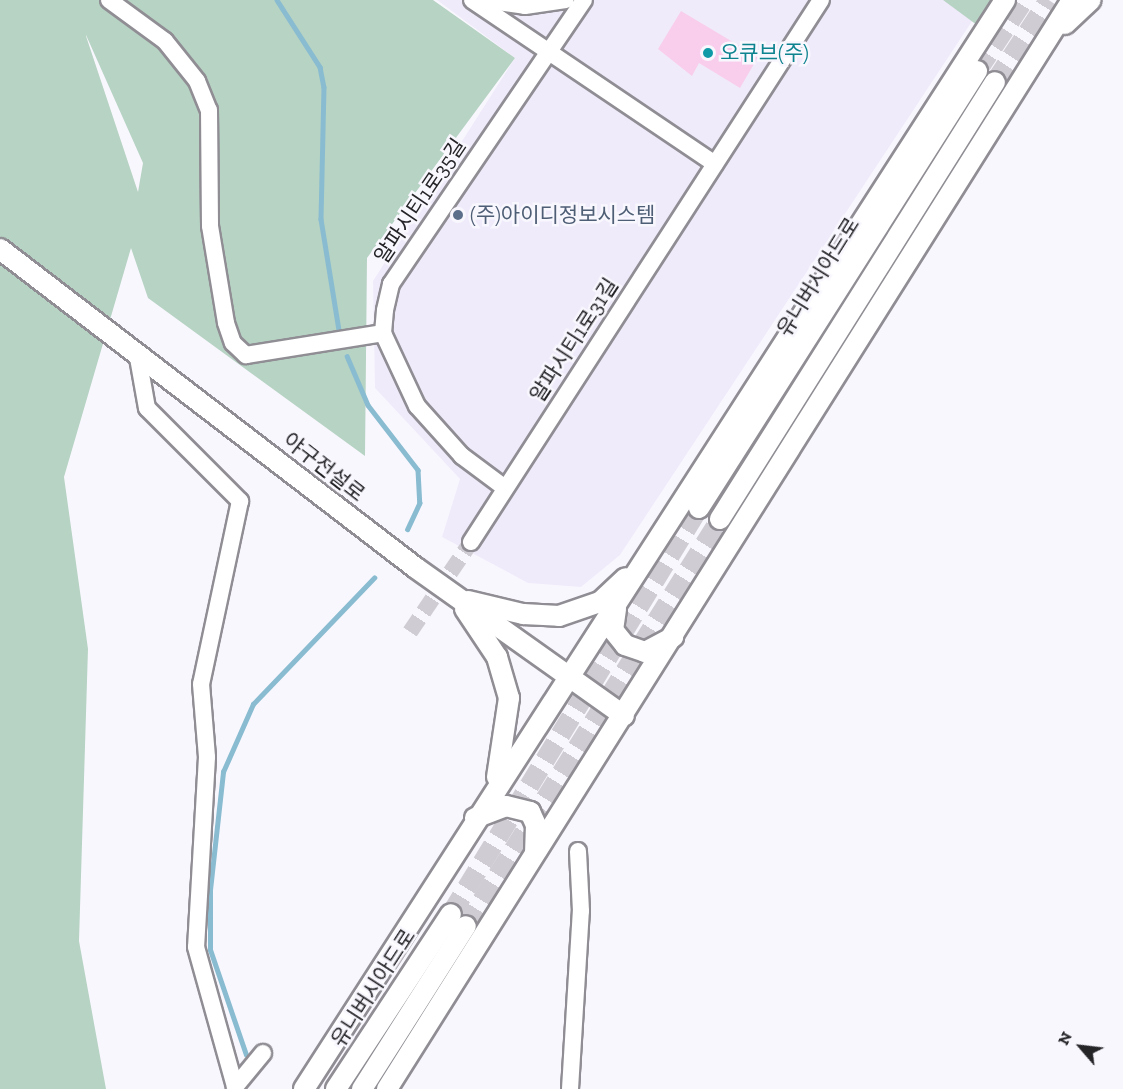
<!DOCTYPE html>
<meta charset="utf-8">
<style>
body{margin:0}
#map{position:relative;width:1123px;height:1089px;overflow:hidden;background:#f9f7fe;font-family:"Zilla Slab","Noto Sans KR",serif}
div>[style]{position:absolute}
.built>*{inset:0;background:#f0ebfa}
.green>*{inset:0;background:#b7d3c4}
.stream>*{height:4.5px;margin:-2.25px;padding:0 2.25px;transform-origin:2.25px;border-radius:2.25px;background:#89bcd0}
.building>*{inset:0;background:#f8ceec}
.minor-tunnel>*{height:16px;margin-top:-8px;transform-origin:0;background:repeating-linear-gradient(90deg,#cfcdd3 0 16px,transparent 0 24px)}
.major-tunnel>*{height:20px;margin-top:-10px;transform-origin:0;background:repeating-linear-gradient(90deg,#cfcdd3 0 20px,transparent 0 30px)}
.roads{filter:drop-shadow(2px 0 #908e94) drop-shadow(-2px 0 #908e94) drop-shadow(0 2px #908e94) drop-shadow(0 -2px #908e94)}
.minor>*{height:16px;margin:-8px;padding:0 8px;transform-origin:8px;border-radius:8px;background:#fff}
.major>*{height:20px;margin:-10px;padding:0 10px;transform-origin:10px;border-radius:10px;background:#fff}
.dots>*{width:16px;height:16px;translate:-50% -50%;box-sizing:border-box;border:3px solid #f9f7fe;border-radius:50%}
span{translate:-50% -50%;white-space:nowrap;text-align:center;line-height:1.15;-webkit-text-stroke:5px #f9f7fe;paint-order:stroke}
.culture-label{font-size:21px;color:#0d838f}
.left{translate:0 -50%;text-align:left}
.street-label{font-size:21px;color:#252427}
.service-label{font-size:21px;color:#4e5e75}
.north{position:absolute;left:1051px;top:1017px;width:60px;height:60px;-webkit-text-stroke:4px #f9f7fe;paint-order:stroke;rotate:298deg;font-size:16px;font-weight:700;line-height:24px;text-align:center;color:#252427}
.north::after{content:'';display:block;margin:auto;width:21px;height:27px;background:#252427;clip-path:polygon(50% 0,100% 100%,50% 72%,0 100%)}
</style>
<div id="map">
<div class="built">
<i style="clip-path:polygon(437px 0,986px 0,620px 555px,581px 587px,528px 583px,442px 537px,460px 479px,375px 388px,373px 281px,515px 58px)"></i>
</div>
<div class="green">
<i style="clip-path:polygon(evenodd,0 0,433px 0,515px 58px,367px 258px,365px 456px,148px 298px,131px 248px,64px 477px,88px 649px,79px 941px,106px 1089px,0 1089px,0 0,86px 35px,143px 163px,138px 192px,86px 36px,86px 35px)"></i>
<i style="clip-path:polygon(943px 0,1004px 0,985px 31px)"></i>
</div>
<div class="stream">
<i style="left:277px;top:0;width:80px;rotate:57.3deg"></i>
<i style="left:320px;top:67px;width:20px;rotate:79deg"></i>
<i style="left:324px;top:87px;width:132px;rotate:91.3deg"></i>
<i style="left:321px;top:219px;width:112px;rotate:80.8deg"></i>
<i style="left:347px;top:356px;width:53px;rotate:66.8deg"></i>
<i style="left:368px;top:405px;width:82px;rotate:52.4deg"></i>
<i style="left:418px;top:470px;width:33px;rotate:87deg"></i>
<i style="left:420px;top:503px;width:29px;rotate:115deg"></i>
<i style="left:246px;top:1055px;width:111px;rotate:-108.9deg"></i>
<i style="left:210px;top:950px;width:60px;rotate:-90deg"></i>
<i style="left:210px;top:890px;width:119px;rotate:-83.7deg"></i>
<i style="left:223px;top:772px;width:74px;rotate:-66.2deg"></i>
<i style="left:253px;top:704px;width:175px;rotate:-46.2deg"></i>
</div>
<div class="building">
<i style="clip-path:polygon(681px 11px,758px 57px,740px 88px,699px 63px,692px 76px,658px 49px)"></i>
</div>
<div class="minor-tunnel">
<i style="left:410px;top:632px;width:109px;rotate:-55.9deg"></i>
</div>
<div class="major-tunnel">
<i style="left:977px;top:71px;width:85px;rotate:-56.5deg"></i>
<i style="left:995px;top:82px;width:98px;rotate:-56.6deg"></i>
<i style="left:451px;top:914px;width:476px;rotate:-58.6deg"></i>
<i style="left:466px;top:926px;width:480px;rotate:-58deg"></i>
</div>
<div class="roads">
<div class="minor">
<i style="left:109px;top:0;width:69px;rotate:36.2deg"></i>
<i style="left:165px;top:41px;width:51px;rotate:51.3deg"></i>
<i style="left:197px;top:81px;width:31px;rotate:68deg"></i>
<i style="left:209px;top:110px;width:116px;rotate:89.5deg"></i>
<i style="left:210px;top:226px;width:98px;rotate:80.6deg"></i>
<i style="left:226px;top:323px;width:21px;rotate:71deg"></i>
<i style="left:233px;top:343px;width:18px;rotate:43deg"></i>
<i style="left:246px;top:355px;width:139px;rotate:-9.1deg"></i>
<i style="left:472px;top:0;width:293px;rotate:34deg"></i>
<i style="left:484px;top:0;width:41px;rotate:8.3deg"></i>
<i style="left:525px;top:6px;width:41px;rotate:-8.3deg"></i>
<i style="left:137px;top:352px;width:57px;rotate:79.9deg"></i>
<i style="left:147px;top:408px;width:132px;rotate:45deg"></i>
<i style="left:240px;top:501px;width:187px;rotate:102deg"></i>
<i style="left:201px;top:684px;width:73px;rotate:85.3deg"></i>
<i style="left:207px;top:757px;width:190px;rotate:93.3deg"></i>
<i style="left:196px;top:947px;width:145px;rotate:74.4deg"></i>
<i style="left:235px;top:1087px;width:44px;rotate:-50.5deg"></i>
<i style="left:505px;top:488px;width:54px;rotate:-143.3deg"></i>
<i style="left:462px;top:456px;width:67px;rotate:-132deg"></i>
<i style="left:417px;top:406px;width:81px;rotate:-115deg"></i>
<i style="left:383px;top:333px;width:23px;rotate:-85deg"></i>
<i style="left:385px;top:310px;width:27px;rotate:-77deg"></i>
<i style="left:391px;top:284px;width:343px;rotate:-55.8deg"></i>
<i style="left:471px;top:542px;width:645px;rotate:-57.15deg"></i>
<i style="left:570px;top:1089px;width:178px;rotate:-86.5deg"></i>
<i style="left:581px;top:911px;width:60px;rotate:-92.9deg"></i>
</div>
<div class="major">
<i style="left:1065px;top:24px;width:35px;rotate:-43deg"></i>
<i style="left:0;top:249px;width:524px;rotate:37.48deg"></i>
<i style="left:416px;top:568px;width:255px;rotate:35.4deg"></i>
<i style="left:699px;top:508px;width:518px;rotate:-57.54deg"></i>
<i style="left:720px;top:519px;width:516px;rotate:-57.82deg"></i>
<i style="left:468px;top:601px;width:57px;rotate:13.3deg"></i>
<i style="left:523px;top:614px;width:36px;rotate:3deg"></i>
<i style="left:559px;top:616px;width:43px;rotate:-18.9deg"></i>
<i style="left:600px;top:602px;width:35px;rotate:-43deg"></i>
<i style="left:465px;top:609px;width:58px;rotate:56.3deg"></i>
<i style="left:497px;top:657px;width:43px;rotate:73.7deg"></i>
<i style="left:509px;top:698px;width:80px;rotate:98.6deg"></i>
<i style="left:616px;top:609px;width:21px;rotate:98deg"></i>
<i style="left:613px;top:630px;width:19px;rotate:51deg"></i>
<i style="left:625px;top:645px;width:21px;rotate:19deg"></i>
<i style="left:645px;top:652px;width:32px;rotate:-28deg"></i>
<i style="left:475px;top:818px;width:33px;rotate:-21deg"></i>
<i style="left:506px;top:806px;width:25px;rotate:14deg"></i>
<i style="left:530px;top:812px;width:14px;rotate:65deg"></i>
<i style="left:536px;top:825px;width:26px;rotate:92deg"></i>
<i style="left:304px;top:1089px;width:1295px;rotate:-57.23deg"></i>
<i style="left:336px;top:1089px;width:209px;rotate:-56.7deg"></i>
<i style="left:362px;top:1089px;width:193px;rotate:-57.5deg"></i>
<i style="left:387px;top:1089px;width:1287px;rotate:-57.83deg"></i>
</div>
</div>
<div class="dots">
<i style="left:708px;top:53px;background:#0f9aa8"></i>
<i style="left:458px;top:215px;background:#5c6f8a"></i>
</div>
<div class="culture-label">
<span class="left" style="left:720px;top:53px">오큐브(주)</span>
</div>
<div class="street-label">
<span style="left:420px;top:201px;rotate:-56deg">알파시티1로35길</span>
<span style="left:818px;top:277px;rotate:-58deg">유니버시아드로</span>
<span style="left:574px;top:340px;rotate:-57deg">알파시티1로31길</span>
<span style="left:324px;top:467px;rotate:38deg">야구전설로</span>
<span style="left:373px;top:988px;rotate:-57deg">유니버시아드로</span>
</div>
<div class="service-label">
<span class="left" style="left:470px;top:215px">(주)아이디정보시스템</span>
</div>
<div class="north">N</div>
</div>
